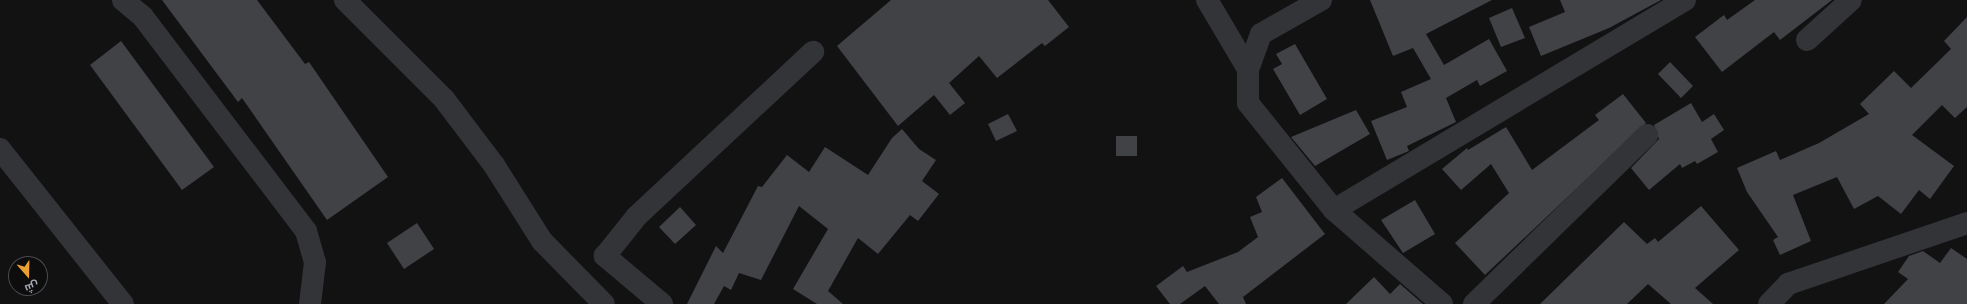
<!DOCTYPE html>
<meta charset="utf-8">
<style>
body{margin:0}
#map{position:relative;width:1967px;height:304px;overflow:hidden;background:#121213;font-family:"Sofia Sans Condensed",Cairo,sans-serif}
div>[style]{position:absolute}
.building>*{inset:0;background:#414246}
.minor>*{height:22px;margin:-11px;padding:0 11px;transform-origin:11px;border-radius:11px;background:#333438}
span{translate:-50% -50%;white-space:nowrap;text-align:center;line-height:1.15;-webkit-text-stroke:3px #0d0d0e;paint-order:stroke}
.north{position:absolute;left:8px;top:256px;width:40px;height:40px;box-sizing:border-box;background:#0d0d0e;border:1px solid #494b50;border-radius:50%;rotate:160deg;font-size:11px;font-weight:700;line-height:16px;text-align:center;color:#a4a9b3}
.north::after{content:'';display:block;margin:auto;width:14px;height:18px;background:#eaa032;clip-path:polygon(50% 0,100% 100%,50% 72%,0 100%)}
</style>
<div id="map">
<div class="building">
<i style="clip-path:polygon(162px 0,257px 0,305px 64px,309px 62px,388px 177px,327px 220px,242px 98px,238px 102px)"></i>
<i style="clip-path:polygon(891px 0,1048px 0,1069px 27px,1045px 46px,1042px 43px,997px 78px,979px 56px,949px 83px,965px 103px,950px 115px,934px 95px,898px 126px,837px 46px)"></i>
<i style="clip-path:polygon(1370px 0,1492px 0,1426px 34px,1444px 65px,1489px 39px,1507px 71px,1480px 86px,1477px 80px,1446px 98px,1456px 122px,1407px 146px,1409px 151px,1387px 160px,1371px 121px,1407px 107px,1401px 92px,1431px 79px,1413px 48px,1393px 56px)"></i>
<i style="clip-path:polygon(1560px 0,1661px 0,1609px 28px,1541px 56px,1529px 27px,1565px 12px)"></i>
<i style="clip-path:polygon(1755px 0,1832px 0,1780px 40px,1774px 32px,1722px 72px,1695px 37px,1724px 15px,1727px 20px)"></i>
<i style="clip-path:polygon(1512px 8px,1525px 38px,1501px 47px,1489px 18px)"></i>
<i style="clip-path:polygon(1967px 17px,1967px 107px,1955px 118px,1942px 105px,1912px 135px,1954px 166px,1930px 199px,1919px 190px,1901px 214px,1878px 196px,1854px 209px,1837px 177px,1793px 195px,1811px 241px,1780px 255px,1773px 240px,1778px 237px,1747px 192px,1737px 168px,1776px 151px,1780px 160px,1819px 143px,1869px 114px,1860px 104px,1894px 71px,1911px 88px,1951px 49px,1944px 41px)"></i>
<i style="clip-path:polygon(121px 41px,214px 167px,182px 190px,90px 65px)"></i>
<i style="clip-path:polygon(1295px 44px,1327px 99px,1300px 115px,1273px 69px,1282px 64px,1276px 54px)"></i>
<i style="clip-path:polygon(1670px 62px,1693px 86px,1681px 98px,1658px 74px)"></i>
<i style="clip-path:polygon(1623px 94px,1646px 123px,1485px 275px,1455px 243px,1509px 193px,1491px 164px,1461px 190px,1442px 169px,1467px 148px,1468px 150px,1506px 127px,1532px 170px,1599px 120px,1595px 115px)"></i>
<i style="clip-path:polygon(1691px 103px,1702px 122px,1714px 114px,1724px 130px,1711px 139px,1718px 152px,1697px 164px,1695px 161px,1682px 168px,1680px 164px,1649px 190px,1631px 168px,1659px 139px,1654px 125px)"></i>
<i style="clip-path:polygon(1356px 110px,1370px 134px,1315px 166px,1291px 137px)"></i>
<i style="clip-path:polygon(1008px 114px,1017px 131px,996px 141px,988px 124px)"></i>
<i style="clip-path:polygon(902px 129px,919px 149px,936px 160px,922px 181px,939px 194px,918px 221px,910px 215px,878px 254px,858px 238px,828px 291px,843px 304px,817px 304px,793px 289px,828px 229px,799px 206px,761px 280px,739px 273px,731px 290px,724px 286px,714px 304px,687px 304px,716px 246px,723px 253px,758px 186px,762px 187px,787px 155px,809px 172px,825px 147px,868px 175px,892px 138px)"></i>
<i style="clip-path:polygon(1116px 136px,1137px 136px,1137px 156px,1116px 156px)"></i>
<i style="clip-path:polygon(1282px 178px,1325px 234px,1243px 297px,1246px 304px,1219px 304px,1205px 286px,1180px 304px,1170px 304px,1156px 286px,1183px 266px,1187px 272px,1238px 252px,1258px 237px,1250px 217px,1262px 212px,1256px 197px)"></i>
<i style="clip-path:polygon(1415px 200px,1435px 234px,1403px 253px,1381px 220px)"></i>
<i style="clip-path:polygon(1701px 206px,1739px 250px,1695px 288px,1713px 304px,1671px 304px,1648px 284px,1627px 304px,1540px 304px,1624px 222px,1647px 244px,1655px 238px,1658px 242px)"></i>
<i style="clip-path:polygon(680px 207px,696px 225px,675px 244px,659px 227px)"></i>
<i style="clip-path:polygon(417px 223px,434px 249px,404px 269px,387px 243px)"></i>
<i style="clip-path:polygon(1951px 248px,1967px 259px,1967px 304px,1884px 304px,1908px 279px,1898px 272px,1909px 256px,1923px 251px,1940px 263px)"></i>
<i style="clip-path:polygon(1374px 277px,1390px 294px,1400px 284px,1423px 304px,1346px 304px)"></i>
</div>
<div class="minor">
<i style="left:123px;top:0;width:26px;rotate:40deg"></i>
<i style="left:143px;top:17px;width:269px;rotate:52.7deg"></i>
<i style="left:306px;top:231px;width:32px;rotate:74deg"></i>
<i style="left:315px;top:262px;width:42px;rotate:96.8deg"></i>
<i style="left:345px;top:0;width:140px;rotate:45deg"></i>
<i style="left:444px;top:99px;width:83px;rotate:52.9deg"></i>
<i style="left:494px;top:165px;width:90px;rotate:57.7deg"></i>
<i style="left:542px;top:241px;width:88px;rotate:45.5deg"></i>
<i style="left:1207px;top:0;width:80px;rotate:59.3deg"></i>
<i style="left:1321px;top:0;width:69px;rotate:150.5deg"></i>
<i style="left:1261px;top:34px;width:37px;rotate:110deg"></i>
<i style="left:1248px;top:69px;width:34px;rotate:90deg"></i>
<i style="left:1248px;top:103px;width:137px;rotate:51.2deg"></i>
<i style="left:1334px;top:210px;width:143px;rotate:41deg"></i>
<i style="left:1807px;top:40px;width:59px;rotate:-42.3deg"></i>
<i style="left:0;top:149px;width:198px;rotate:51.6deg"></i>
<i style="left:1334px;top:210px;width:409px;rotate:-30.9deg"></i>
<i style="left:662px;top:304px;width:75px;rotate:-139.9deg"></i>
<i style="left:605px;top:256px;width:51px;rotate:-51.3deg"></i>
<i style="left:637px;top:216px;width:241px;rotate:-43deg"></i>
<i style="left:1474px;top:304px;width:242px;rotate:-44.3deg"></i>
<i style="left:1769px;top:304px;width:28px;rotate:-46deg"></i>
<i style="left:1788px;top:284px;width:189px;rotate:-18.8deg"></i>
</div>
<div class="north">ش</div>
</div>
